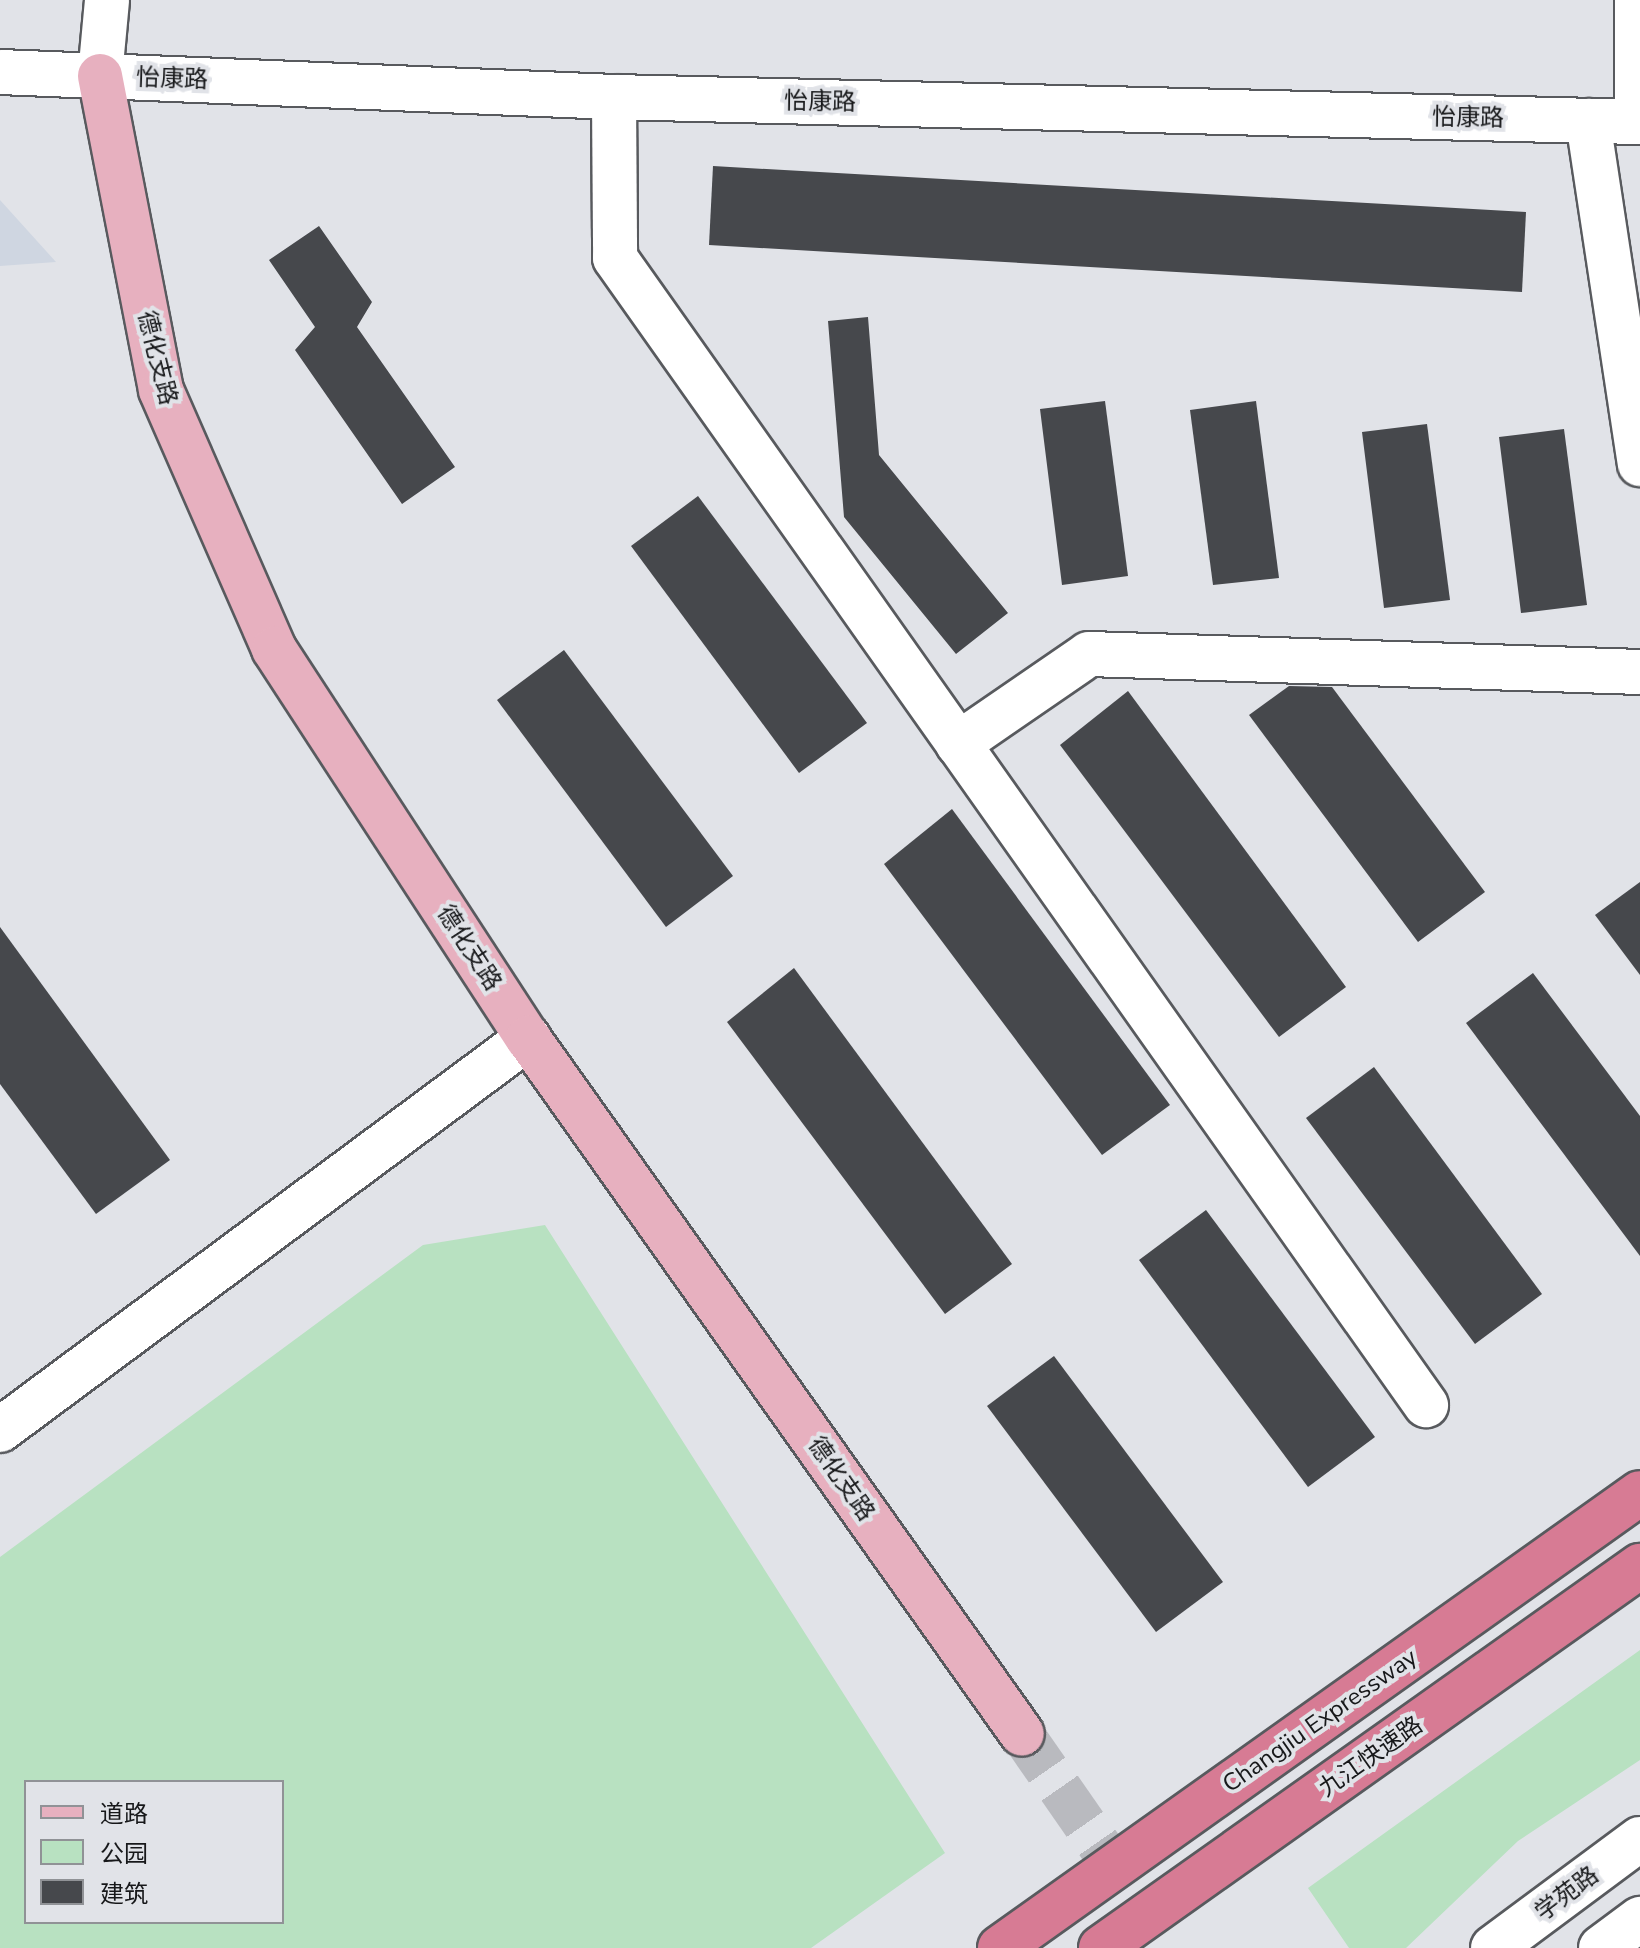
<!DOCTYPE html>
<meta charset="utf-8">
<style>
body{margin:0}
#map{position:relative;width:1640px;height:1948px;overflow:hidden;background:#e1e3e8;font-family:"Nunito Sans","Noto Sans SC",sans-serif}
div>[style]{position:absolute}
.built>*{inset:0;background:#cfd6e1}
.green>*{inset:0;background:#b8e1c1}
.building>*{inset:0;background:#46484c}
.major-tunnel>*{height:44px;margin-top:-22px;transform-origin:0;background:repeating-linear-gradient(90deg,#b9babf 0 44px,transparent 0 66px)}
.roads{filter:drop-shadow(2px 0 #585a5e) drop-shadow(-2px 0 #585a5e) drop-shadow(0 2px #585a5e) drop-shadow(0 -2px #585a5e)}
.minor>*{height:44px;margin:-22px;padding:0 22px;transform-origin:22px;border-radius:22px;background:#fff}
.major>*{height:44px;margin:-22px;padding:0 22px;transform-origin:22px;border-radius:22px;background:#e7b0bf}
.highway>*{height:44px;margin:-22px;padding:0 22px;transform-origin:22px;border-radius:22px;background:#d77b94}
span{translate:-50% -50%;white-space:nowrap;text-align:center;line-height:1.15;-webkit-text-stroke:8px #e1e3e8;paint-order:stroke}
.street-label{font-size:24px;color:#17181a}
.legend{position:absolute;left:24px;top:1780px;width:260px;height:144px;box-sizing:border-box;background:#e1e3e8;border:2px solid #909296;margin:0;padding:10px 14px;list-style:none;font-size:24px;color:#17181a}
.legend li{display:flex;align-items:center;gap:16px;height:40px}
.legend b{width:40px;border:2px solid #909296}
</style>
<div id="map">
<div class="built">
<i style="clip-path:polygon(0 200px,56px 262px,0 266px)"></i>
</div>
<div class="green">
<i style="clip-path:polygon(evenodd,545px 1225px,945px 1853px,811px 1948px,0 1948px,0 1557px,423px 1245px,545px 1225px,282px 1782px,282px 1922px,26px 1922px,26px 1782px,282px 1782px)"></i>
<i style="clip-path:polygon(1640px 1650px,1640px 1760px,1518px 1841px,1406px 1948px,1349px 1948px,1308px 1888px)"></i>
</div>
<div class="building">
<i style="clip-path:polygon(713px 166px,1526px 212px,1522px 292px,709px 245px)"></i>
<i style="clip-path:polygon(319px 226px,372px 302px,357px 327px,455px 467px,402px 504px,295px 350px,315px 327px,269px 260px)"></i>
<i style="clip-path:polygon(868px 317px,879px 455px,1008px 613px,956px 654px,844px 517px,828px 321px)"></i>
<i style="clip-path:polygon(1105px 401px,1128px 576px,1062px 585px,1040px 409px)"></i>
<i style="clip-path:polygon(1256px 401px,1279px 578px,1213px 585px,1190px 410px)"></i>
<i style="clip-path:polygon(1427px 424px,1450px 600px,1384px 608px,1362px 432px)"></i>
<i style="clip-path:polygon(1564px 429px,1587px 605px,1521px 613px,1499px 437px)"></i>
<i style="clip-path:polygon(698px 496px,867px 723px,799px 773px,631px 546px)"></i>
<i style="clip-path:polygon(564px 650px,733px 876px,666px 927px,497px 700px)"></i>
<i style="clip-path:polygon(1289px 686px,1332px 687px,1485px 892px,1418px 942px,1249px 715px)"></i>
<i style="clip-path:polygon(1128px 691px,1346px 987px,1279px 1037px,1060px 745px)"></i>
<i style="clip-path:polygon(952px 809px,1170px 1105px,1102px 1155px,884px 864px)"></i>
<i style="clip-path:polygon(1640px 882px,1640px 975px,1595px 915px)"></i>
<i style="clip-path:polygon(0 927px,170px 1160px,96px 1214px,0 1084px)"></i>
<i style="clip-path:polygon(794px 968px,1012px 1264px,945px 1314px,727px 1022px)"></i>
<i style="clip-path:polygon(1533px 973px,1640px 1116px,1640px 1256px,1466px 1023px)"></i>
<i style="clip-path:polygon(1374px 1067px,1542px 1294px,1475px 1344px,1306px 1118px)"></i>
<i style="clip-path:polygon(1206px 1210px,1375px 1437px,1308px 1487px,1139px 1260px)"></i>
<i style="clip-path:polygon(1054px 1356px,1223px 1582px,1156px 1632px,987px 1406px)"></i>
</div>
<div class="major-tunnel">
<i style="left:1022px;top:1734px;width:261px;rotate:55.2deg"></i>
</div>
<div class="roads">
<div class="minor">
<i style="left:1637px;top:0;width:122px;rotate:90deg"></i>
<i style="left:0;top:72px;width:615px;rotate:2.33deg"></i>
<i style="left:614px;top:97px;width:1026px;rotate:1.4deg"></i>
<i style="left:100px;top:76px;width:76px;rotate:-84.7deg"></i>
<i style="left:614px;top:97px;width:161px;rotate:89.6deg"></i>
<i style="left:615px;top:258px;width:1405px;rotate:54.74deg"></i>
<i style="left:1588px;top:121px;width:347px;rotate:81.4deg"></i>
<i style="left:958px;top:744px;width:159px;rotate:-34.5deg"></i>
<i style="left:1089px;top:654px;width:551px;rotate:1.87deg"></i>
<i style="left:0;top:1430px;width:658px;rotate:-36.59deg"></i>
<i style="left:1493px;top:1948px;width:183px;rotate:-36.6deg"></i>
<i style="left:1601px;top:1948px;width:49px;rotate:-36.6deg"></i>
</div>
<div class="major">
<i style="left:100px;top:76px;width:320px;rotate:79deg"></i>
<i style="left:161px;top:390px;width:283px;rotate:66.4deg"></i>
<i style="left:274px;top:649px;width:465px;rotate:56.9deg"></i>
<i style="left:528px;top:1038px;width:853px;rotate:54.63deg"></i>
</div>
<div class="highway">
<i style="left:1000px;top:1948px;width:785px;rotate:-35.41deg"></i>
<i style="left:1101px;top:1948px;width:661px;rotate:-35.33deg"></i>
</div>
</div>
<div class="street-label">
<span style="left:172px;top:79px;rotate:2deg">怡康路</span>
<span style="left:820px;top:102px;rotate:1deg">怡康路</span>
<span style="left:1468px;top:118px;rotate:1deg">怡康路</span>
<span style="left:157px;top:358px;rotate:76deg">德化支路</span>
<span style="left:469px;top:948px;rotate:57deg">德化支路</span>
<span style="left:841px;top:1479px;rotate:55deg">德化支路</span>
<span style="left:1320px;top:1721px;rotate:-35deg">Changjiu Expressway</span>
<span style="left:1371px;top:1757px;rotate:-35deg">九江快速路</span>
<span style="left:1567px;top:1894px;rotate:-37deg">学苑路</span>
</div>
<ul class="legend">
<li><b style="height:10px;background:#e7b0bf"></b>道路</li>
<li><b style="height:22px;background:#b8e1c1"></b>公园</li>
<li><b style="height:22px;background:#46484c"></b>建筑</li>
</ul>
</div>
